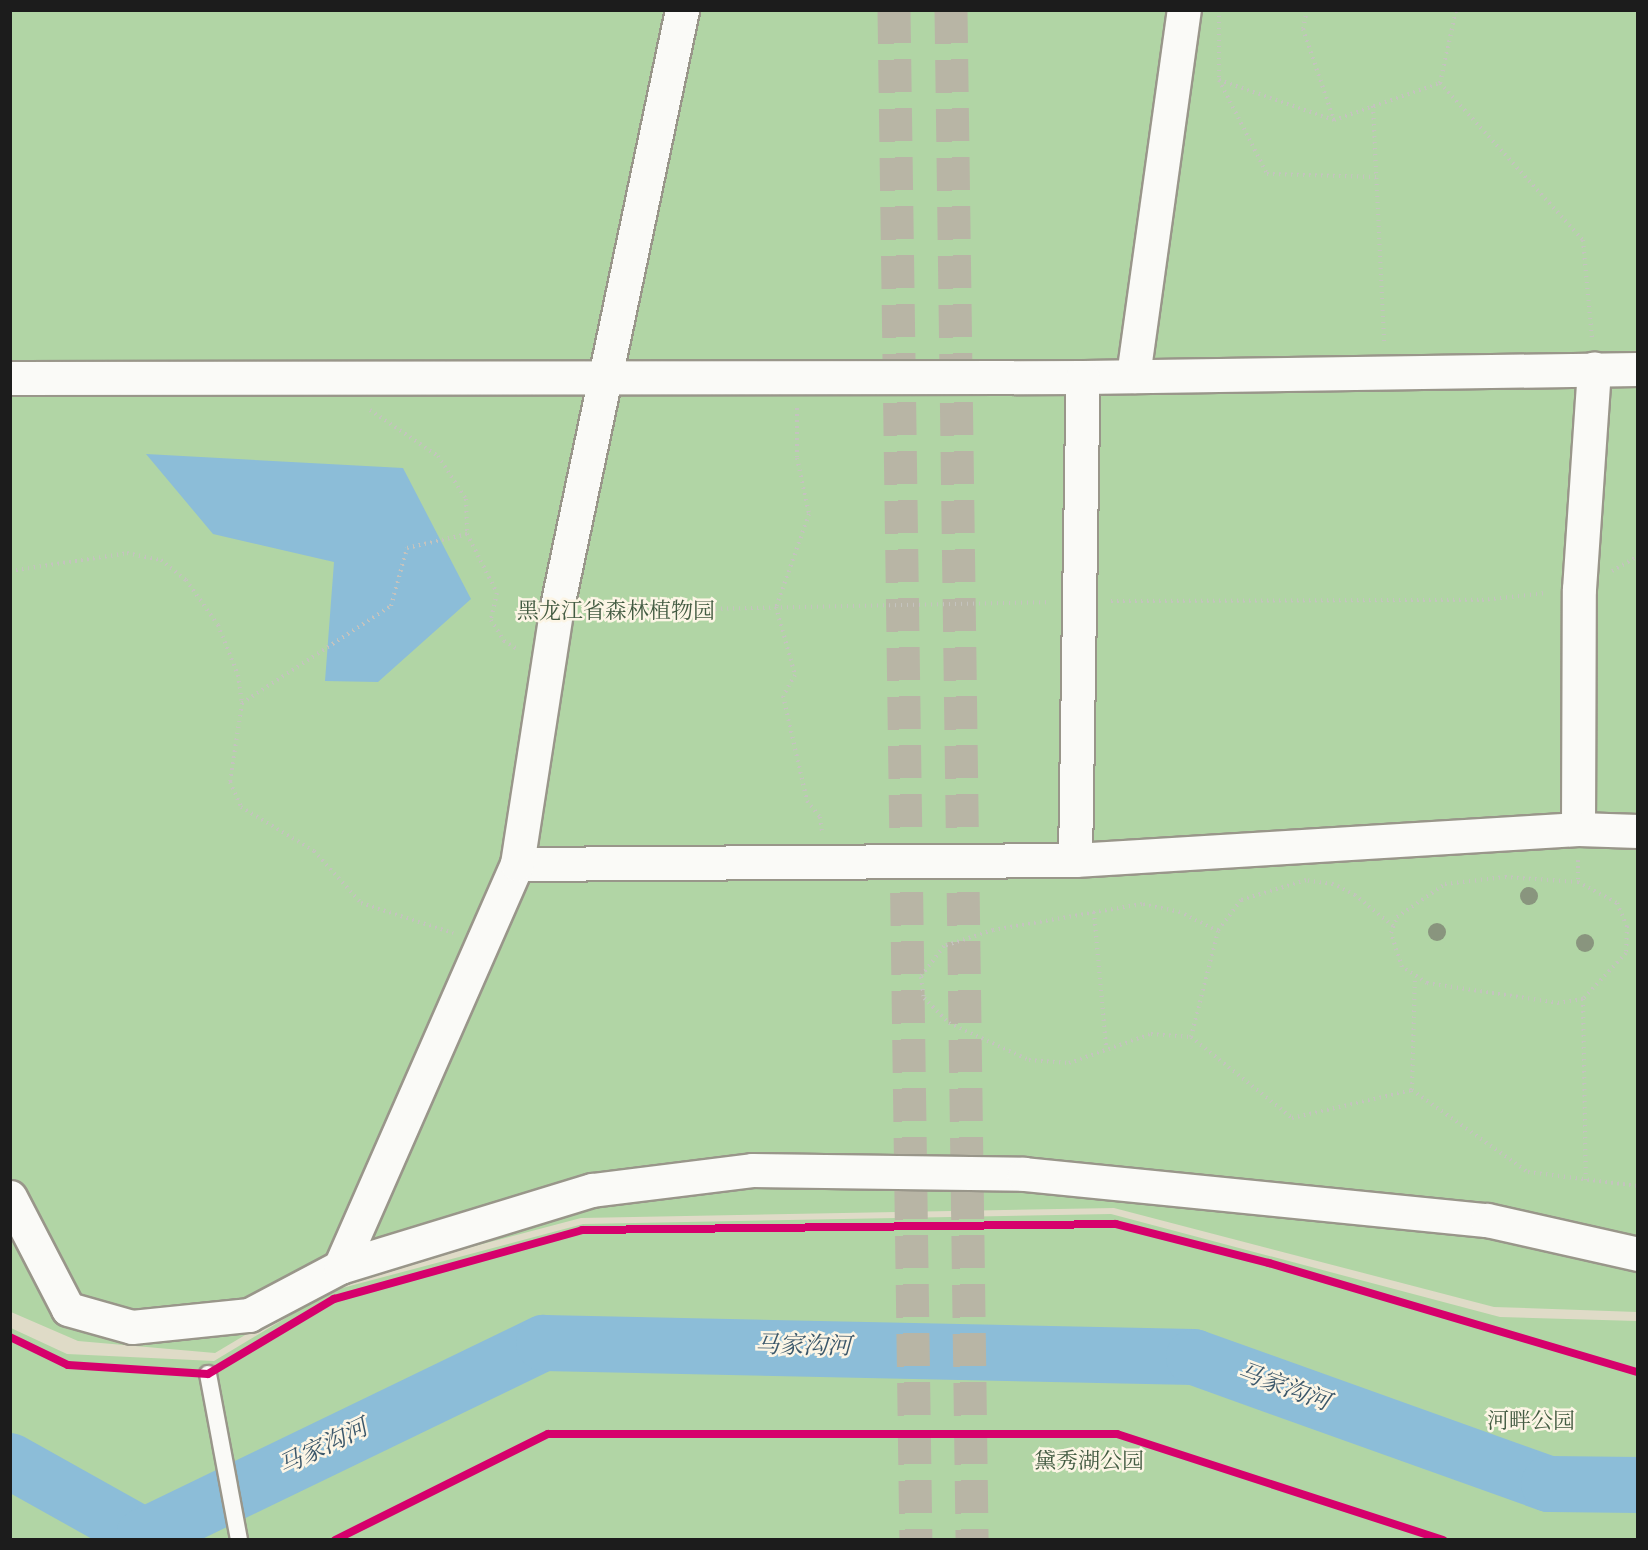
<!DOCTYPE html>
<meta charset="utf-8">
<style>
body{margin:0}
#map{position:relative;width:1648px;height:1550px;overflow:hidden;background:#dfdbc7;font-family:"Sorts Mill Goudy","Noto Serif SC",serif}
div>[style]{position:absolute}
.green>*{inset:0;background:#b1d5a5}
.water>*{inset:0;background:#8cbdd8}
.river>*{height:56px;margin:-28px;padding:0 28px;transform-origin:28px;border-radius:28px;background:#8cbdd8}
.primary-tunnel>*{height:33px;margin-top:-16.5px;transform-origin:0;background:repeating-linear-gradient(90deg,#b8b5a5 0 33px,transparent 0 49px)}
.path>*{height:4px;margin-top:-2px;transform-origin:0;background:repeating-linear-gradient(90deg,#c4c3be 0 1.5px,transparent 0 6px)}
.roads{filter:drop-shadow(2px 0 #99968a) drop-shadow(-2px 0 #99968a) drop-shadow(0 2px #99968a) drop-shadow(0 -2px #99968a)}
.service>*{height:16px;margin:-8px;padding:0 8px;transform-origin:8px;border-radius:8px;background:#fafaf7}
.minor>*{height:33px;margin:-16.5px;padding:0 16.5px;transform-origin:16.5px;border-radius:16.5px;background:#fafaf7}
.cycleway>*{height:8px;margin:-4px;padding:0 4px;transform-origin:4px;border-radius:4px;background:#d6006c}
.trees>*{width:18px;height:18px;margin:-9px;border-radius:50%;background:#89957e}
span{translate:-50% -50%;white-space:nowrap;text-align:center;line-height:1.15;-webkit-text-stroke:5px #fcf5e5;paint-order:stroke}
.park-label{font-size:22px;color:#435b42}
.water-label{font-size:24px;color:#3b576a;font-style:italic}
.frame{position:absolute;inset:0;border:12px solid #1c1c1c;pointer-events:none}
</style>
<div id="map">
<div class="green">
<i style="clip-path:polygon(11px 11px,1637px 11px,1637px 1312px,1494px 1307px,1114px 1208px,581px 1218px,330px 1284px,215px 1353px,78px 1341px,11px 1312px)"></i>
<i style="clip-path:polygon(1111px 1214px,1500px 1317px,1637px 1321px,1637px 1539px,11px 1540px,11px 1328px,67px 1354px,214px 1361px,331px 1291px,583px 1224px)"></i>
</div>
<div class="water">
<i style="clip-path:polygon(146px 454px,403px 468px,471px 599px,378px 682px,325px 681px,334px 562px,213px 534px)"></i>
</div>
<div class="river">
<i style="left:10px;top:1461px;width:154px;rotate:29.2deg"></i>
<i style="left:144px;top:1536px;width:444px;rotate:-25.8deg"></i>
<i style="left:544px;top:1343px;width:650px;rotate:1.23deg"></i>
<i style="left:1194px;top:1357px;width:377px;rotate:19.7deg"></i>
<i style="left:1549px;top:1484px;width:89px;rotate:0.6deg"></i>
</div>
<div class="primary-tunnel">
<i style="left:894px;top:10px;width:1530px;rotate:89.18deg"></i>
<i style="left:951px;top:10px;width:1530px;rotate:89.21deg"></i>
</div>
<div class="path">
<i style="left:1219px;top:10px;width:70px;rotate:90deg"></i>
<i style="left:1219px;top:80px;width:122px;rotate:19.2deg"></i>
<i style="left:1334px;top:120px;width:112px;rotate:-19.2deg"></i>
<i style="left:1307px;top:10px;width:19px;rotate:102deg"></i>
<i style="left:1303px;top:29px;width:96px;rotate:71.2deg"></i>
<i style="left:1219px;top:80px;width:106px;rotate:62.9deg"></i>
<i style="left:1267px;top:174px;width:109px;rotate:1.6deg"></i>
<i style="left:1440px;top:83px;width:212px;rotate:47.7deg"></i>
<i style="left:1583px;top:240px;width:99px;rotate:84.8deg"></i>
<i style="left:1440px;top:83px;width:75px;rotate:-77.6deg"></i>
<i style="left:1373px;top:106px;width:236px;rotate:87.3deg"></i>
<i style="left:797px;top:408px;width:50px;rotate:90deg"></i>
<i style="left:797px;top:458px;width:57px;rotate:77.9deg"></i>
<i style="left:809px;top:514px;width:99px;rotate:109.5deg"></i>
<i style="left:776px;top:607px;width:71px;rotate:74.4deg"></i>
<i style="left:795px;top:675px;width:24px;rotate:120deg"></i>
<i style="left:783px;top:696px;width:108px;rotate:77.1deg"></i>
<i style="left:807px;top:801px;width:21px;rotate:51deg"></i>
<i style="left:820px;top:817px;width:14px;rotate:82deg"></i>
<i style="left:370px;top:410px;width:82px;rotate:34.1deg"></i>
<i style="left:438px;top:456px;width:51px;rotate:56.9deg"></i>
<i style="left:466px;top:499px;width:35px;rotate:88deg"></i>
<i style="left:467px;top:534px;width:66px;rotate:63deg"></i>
<i style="left:497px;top:593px;width:28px;rotate:103deg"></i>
<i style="left:491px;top:620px;width:25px;rotate:58deg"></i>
<i style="left:504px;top:641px;width:17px;rotate:31deg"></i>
<i style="left:10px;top:571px;width:118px;rotate:-8.7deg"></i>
<i style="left:127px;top:553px;width:35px;rotate:12deg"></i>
<i style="left:161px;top:560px;width:32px;rotate:39deg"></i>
<i style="left:186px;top:580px;width:55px;rotate:54.6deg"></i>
<i style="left:218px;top:625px;width:54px;rotate:68.2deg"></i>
<i style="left:238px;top:675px;width:28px;rotate:82deg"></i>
<i style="left:242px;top:703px;width:80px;rotate:98.6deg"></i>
<i style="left:230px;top:782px;width:27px;rotate:66deg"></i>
<i style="left:241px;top:807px;width:85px;rotate:31.1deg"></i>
<i style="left:314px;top:851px;width:70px;rotate:47.9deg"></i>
<i style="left:361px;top:903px;width:97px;rotate:18.1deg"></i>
<i style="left:1612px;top:571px;width:30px;rotate:-30deg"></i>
<i style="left:1111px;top:601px;width:371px;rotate:-0.2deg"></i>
<i style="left:1482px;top:600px;width:65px;rotate:-6.1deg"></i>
<i style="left:589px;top:611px;width:460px;rotate:-1.1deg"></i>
<i style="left:242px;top:703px;width:178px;rotate:-33.1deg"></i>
<i style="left:391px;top:606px;width:60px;rotate:-74.6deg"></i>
<i style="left:407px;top:548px;width:62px;rotate:-13.1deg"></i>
<i style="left:1578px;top:860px;width:22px;rotate:90deg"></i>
<i style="left:1578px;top:882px;width:44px;rotate:28.3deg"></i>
<i style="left:1617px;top:903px;width:25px;rotate:67deg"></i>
<i style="left:1627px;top:926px;width:27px;rotate:92deg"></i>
<i style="left:1626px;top:953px;width:63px;rotate:133.1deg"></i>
<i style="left:1583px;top:999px;width:24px;rotate:171deg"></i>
<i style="left:1559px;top:1003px;width:134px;rotate:-171.4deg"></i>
<i style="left:1427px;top:983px;width:30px;rotate:-147deg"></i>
<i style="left:1402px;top:967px;width:36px;rotate:-108deg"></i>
<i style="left:1391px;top:933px;width:17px;rotate:-69deg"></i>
<i style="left:1397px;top:917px;width:58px;rotate:-34.5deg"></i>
<i style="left:1445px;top:884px;width:60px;rotate:-6.7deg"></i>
<i style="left:1505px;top:877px;width:73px;rotate:3.9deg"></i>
<i style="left:1094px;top:912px;width:136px;rotate:84.9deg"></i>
<i style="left:1393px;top:926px;width:49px;rotate:-140.8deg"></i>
<i style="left:1355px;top:895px;width:25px;rotate:-153deg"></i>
<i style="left:1333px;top:884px;width:27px;rotate:-172deg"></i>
<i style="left:1306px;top:880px;width:68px;rotate:162.9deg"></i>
<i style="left:1241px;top:900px;width:39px;rotate:127deg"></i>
<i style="left:1218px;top:931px;width:42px;rotate:-153.4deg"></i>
<i style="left:1180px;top:912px;width:39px;rotate:-168deg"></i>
<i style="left:1142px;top:904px;width:151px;rotate:170.1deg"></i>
<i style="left:993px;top:930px;width:52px;rotate:161.9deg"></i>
<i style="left:944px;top:946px;width:39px;rotate:127deg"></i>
<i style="left:921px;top:977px;width:21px;rotate:82deg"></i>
<i style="left:924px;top:998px;width:35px;rotate:45deg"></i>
<i style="left:949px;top:1023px;width:88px;rotate:24.8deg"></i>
<i style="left:1029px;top:1060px;width:40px;rotate:4.3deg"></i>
<i style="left:1069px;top:1063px;width:87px;rotate:-19.5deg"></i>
<i style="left:1151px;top:1034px;width:40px;rotate:4.3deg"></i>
<i style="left:1191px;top:1037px;width:129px;rotate:38.7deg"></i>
<i style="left:1292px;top:1118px;width:123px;rotate:-13.1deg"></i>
<i style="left:1412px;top:1090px;width:142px;rotate:35.3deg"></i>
<i style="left:1528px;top:1172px;width:111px;rotate:7.3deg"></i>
<i style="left:1583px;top:999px;width:181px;rotate:89.1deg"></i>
<i style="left:1191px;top:1037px;width:109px;rotate:-75.7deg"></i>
<i style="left:1412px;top:1090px;width:112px;rotate:-88.5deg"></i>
</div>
<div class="roads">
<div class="service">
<i style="left:208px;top:1374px;width:169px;rotate:79.4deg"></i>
</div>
<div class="minor">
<i style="left:1133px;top:376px;width:370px;rotate:-82.1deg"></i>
<i style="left:10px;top:378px;width:1073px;rotate:-0.05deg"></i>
<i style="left:1083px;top:377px;width:555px;rotate:-0.83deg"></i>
<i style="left:1578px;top:829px;width:240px;rotate:-89.8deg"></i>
<i style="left:1579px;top:589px;width:221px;rotate:-86.1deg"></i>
<i style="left:1075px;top:860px;width:483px;rotate:-89.1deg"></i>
<i style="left:517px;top:864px;width:558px;rotate:-0.41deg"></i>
<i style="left:1075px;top:860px;width:504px;rotate:-3.53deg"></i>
<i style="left:1578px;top:829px;width:60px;rotate:1.9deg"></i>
<i style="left:10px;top:1197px;width:126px;rotate:62.6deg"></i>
<i style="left:68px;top:1309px;width:66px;rotate:15.7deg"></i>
<i style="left:132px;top:1327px;width:118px;rotate:-5.9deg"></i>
<i style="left:249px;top:1315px;width:103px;rotate:-27.8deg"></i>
<i style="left:340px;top:1267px;width:264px;rotate:-17deg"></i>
<i style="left:592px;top:1190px;width:161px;rotate:-7.1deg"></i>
<i style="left:752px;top:1170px;width:272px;rotate:0.8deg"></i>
<i style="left:1024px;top:1174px;width:465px;rotate:5.7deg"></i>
<i style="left:1487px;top:1220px;width:155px;rotate:12.7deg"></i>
<i style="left:340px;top:1267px;width:440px;rotate:-66.3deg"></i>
<i style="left:517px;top:864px;width:256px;rotate:-81.2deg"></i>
<i style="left:556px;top:611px;width:614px;rotate:-78.16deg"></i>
</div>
</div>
<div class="cycleway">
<i style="left:10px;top:1337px;width:64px;rotate:25.8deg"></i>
<i style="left:68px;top:1365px;width:140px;rotate:3.7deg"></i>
<i style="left:208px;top:1374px;width:147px;rotate:-30.8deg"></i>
<i style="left:334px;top:1299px;width:257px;rotate:-15.5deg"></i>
<i style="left:582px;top:1230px;width:534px;rotate:-0.64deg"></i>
<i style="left:1116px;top:1224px;width:158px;rotate:14.3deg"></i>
<i style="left:1269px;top:1263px;width:385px;rotate:16.5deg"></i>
<i style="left:335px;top:1540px;width:238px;rotate:-26.5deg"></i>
<i style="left:548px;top:1434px;width:569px"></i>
<i style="left:1117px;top:1434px;width:343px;rotate:18deg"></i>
</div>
<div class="trees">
<i style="left:1529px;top:896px"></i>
<i style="left:1437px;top:932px"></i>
<i style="left:1585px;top:943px"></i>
</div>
<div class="park-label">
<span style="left:616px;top:614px">黑龙江省森林植物园</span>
<span style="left:1531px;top:1424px">河畔公园</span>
<span style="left:1089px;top:1464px">黛秀湖公园</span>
</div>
<div class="water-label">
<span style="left:803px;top:1348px;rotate:1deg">马家沟河</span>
<span style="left:1283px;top:1389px;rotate:20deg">马家沟河</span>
<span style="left:324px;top:1449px;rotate:-26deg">马家沟河</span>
</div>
<div class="frame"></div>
</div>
